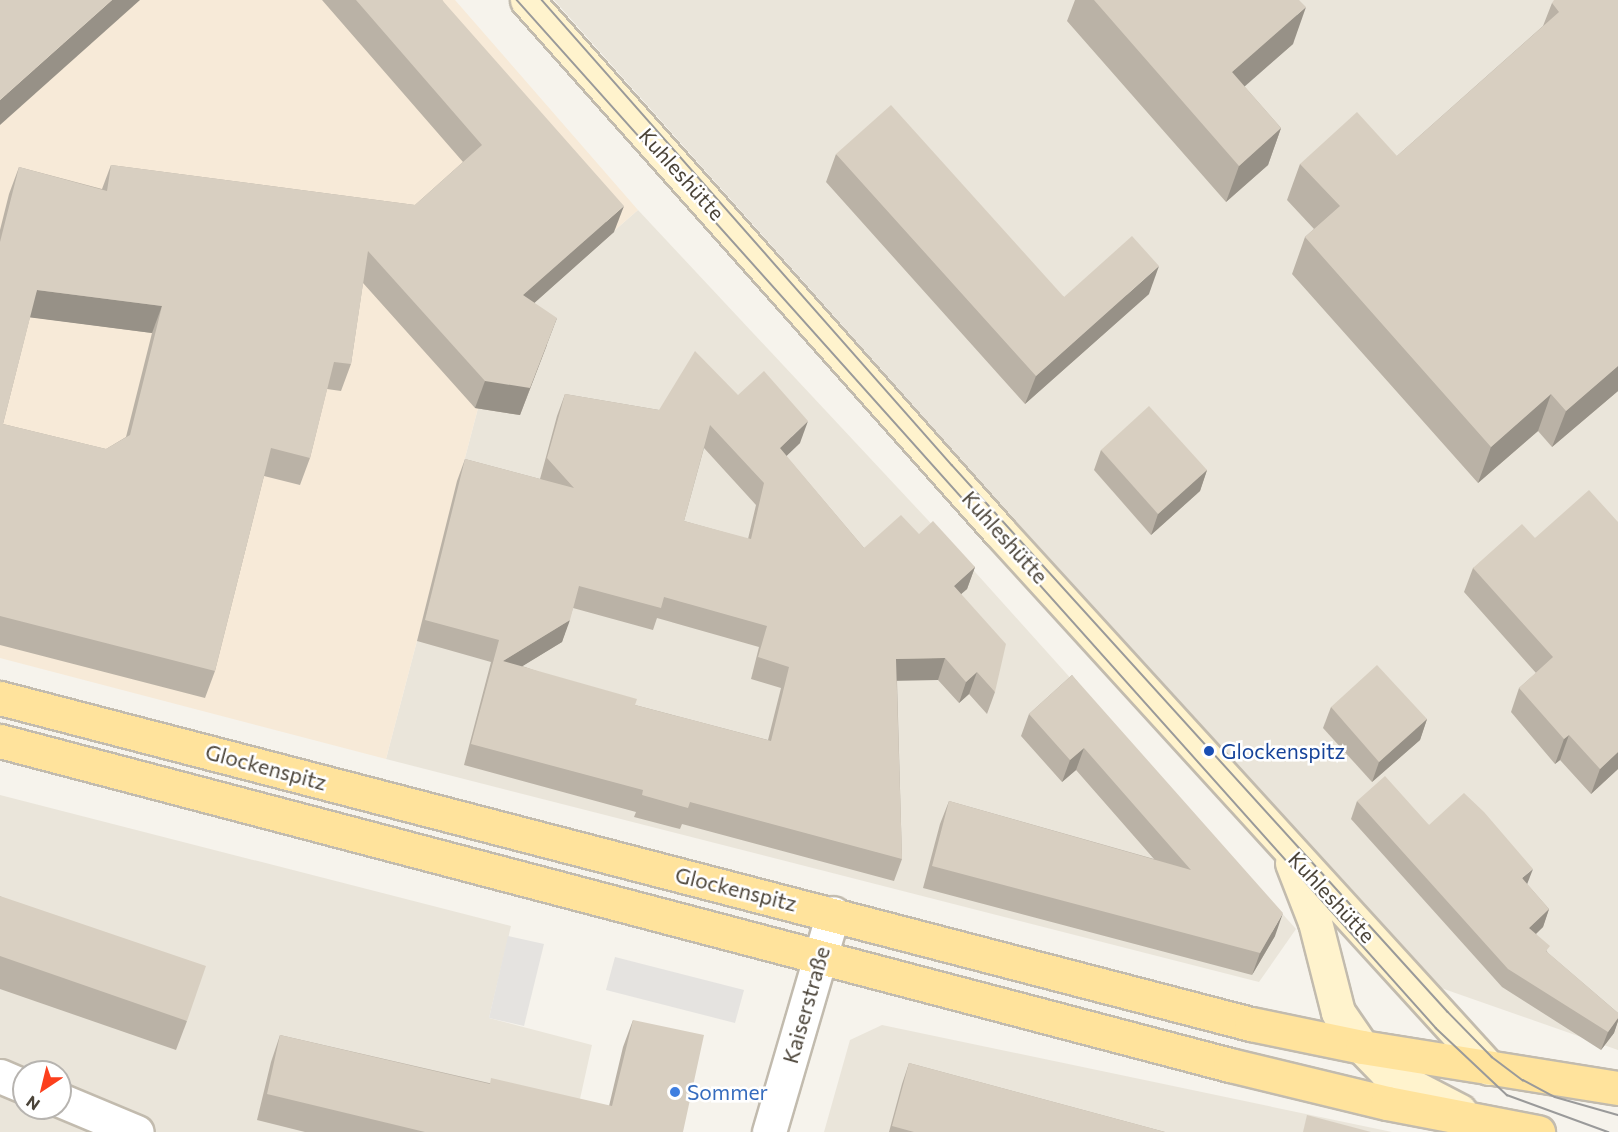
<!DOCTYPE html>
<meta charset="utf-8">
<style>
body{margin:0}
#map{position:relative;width:1618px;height:1132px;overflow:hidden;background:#f6f3ec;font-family:Commissioner,sans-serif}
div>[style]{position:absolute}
.residential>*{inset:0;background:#eae5da}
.commercial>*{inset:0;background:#f7ead8}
.parking>*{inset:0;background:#e5e3e0}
.roads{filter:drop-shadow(2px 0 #c2bbae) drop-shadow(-2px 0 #c2bbae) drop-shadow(0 2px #c2bbae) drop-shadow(0 -2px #c2bbae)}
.street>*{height:33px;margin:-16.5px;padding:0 16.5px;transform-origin:16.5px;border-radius:16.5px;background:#fff}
.secondary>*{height:33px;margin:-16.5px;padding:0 16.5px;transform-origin:16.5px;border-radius:16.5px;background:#fff3cd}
.primary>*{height:33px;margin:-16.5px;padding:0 16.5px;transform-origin:16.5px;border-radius:16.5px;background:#ffe39c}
.tram>*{height:1.5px;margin:-0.75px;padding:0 0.75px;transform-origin:0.75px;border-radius:0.75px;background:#9a9a9a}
.wall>*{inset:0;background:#bab2a6}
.shaded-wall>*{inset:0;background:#979187}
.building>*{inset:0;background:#d8cfc1}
.dots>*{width:16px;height:16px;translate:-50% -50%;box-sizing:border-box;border:3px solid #fff;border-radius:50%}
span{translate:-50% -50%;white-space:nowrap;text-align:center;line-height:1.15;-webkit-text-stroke:5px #fff;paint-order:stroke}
.street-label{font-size:21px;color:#4b4439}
.transit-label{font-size:21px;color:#164399}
.left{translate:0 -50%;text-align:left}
.shop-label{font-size:21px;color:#366cbe}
.north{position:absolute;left:12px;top:1060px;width:60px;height:60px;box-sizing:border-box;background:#fff;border:2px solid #b7b4b0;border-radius:50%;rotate:215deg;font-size:16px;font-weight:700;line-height:24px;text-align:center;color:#4b4439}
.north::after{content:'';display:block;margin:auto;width:21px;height:27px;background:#fc3f1d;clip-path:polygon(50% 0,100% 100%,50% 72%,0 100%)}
</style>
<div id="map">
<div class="residential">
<i style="clip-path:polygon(554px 0,1618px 0,1618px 1050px,1424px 982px)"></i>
<i style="clip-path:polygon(638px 210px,940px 533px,1296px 929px,1259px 982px,386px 759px,498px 332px)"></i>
<i style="clip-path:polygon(evenodd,0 795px,511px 926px,489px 1018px,592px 1045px,574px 1126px,599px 1132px,0 1132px,0 795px,24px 1072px,60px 1072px,60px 1108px,24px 1108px,24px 1072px)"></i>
<i style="clip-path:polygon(882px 1025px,1392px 1132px,824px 1132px,850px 1040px)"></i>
</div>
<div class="commercial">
<i style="clip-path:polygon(0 0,455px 0,638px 210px,498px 332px,386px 759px,0 658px)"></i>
</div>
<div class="parking">
<i style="clip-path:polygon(508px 936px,544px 944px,524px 1026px,489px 1018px)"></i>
<i style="clip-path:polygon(615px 957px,744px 990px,735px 1023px,606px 990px)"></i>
</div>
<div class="roads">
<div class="street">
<i style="left:0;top:1076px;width:26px;rotate:23deg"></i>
<i style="left:60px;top:1100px;width:83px;rotate:22.6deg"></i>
<i style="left:769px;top:1132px;width:228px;rotate:-73.7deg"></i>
</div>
<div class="secondary">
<i style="left:527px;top:0;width:710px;rotate:48.37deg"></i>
<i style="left:999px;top:531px;width:727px;rotate:47.62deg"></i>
<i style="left:1292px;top:863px;width:63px;rotate:68.7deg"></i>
<i style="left:1315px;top:922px;width:93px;rotate:75.7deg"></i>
<i style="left:1338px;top:1012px;width:42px;rotate:55.6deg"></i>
<i style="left:1362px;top:1047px;width:36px;rotate:46deg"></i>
<i style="left:1387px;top:1073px;width:82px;rotate:27.5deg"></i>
</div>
<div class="primary">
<i style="left:0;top:698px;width:1293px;rotate:14.61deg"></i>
<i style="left:1251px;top:1024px;width:113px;rotate:11.7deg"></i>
<i style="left:1362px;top:1047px;width:259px;rotate:9.1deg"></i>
<i style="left:0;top:741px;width:1272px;rotate:14.76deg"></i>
<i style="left:1230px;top:1065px;width:162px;rotate:13.6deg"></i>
<i style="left:1387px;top:1103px;width:154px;rotate:10.9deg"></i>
</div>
</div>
<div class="tram">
<i style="left:517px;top:0;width:1379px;rotate:48.2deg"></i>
<i style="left:1436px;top:1028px;width:98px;rotate:43.3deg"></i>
<i style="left:1507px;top:1095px;width:108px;rotate:20.1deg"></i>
<i style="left:542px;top:0;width:620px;rotate:48.6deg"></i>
<i style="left:952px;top:465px;width:738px;rotate:47.8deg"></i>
<i style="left:1448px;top:1012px;width:63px;rotate:45.6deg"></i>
<i style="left:1492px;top:1057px;width:39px;rotate:37deg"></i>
<i style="left:1523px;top:1080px;width:36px;rotate:28deg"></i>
<i style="left:1555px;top:1097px;width:66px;rotate:15.9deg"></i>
</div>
<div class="wall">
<i style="clip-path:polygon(evenodd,322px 0,442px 0,614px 232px,534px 303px,547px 345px,520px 415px,475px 408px,363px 283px,351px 364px,341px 391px,327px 389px,310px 458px,300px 485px,264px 476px,215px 671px,205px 698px,0 645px,0 230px,9px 194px,19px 167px,102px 189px,111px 165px,415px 205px,463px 162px,322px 0,30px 317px,152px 333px,126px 437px,106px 449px,3px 424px,30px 317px)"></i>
<i style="clip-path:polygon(1075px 0,1299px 0,1293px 44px,1244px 86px,1281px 128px,1268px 165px,1226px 202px,1067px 21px)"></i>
<i style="clip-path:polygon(1618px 0,1618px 391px,1552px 447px,1538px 431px,1478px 483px,1292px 274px,1305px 237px,1314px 229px,1287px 200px,1300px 164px,1397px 156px,1543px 26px,1552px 3px)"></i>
<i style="clip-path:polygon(836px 154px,1064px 297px,1149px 294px,1025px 404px,826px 182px)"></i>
<i style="clip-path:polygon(evenodd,565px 394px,659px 410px,738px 395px,800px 443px,786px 456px,864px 548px,919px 534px,975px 567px,967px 589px,961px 594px,995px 692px,987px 714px,969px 694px,959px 703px,938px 680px,897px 680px,902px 859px,894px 881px,682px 824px,680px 829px,634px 817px,636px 812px,464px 765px,491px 662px,417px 641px,457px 481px,465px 459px,540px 479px,557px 416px,565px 394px,704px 448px,756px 505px,748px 539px,684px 521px,704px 448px,565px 394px,573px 608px,653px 630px,657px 618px,759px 647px,751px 679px,781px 688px,768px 740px,635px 705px,522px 666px,562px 642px,573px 608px)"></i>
<i style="clip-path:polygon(1101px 450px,1207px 470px,1200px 491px,1151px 535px,1094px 470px)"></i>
<i style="clip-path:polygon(1618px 522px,1618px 769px,1591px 794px,1560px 760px,1555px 764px,1511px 712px,1519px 688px,1536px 673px,1464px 592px,1473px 568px,1535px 538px)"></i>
<i style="clip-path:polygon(1072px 675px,1275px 936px,1252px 975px,923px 888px,940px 824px,949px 801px,1154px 859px,1076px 770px,1062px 782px,1021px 736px,1029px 714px)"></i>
<i style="clip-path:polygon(1331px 707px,1427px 719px,1420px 740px,1372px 782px,1323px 728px)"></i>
<i style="clip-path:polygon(1357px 801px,1429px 825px,1527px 884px,1549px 909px,1543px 927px,1536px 934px,1548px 953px,1618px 1013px,1618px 1021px,1614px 1033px,1601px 1050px,1502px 987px,1351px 819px)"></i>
<i style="clip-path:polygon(0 896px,187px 1021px,176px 1050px,0 989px)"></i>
<i style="clip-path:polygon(633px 1020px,683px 1132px,305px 1132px,257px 1120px,271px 1062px,280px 1035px,489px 1083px,609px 1106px,623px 1047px)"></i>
<i style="clip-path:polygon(909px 1063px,1165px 1132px,889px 1132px,902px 1084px)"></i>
</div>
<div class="shaded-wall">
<i style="clip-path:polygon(112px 0,140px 0,0 125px,0 100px)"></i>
<i style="clip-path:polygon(1306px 7px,1293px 44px,1219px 109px,1232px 72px)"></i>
<i style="clip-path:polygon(1281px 128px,1268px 165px,1226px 202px,1239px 166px)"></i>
<i style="clip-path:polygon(624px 206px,614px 232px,513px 322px,523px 295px)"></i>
<i style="clip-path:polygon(1159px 266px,1149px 294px,1025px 404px,1036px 376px)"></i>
<i style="clip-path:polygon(37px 290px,162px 306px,152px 333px,27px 317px)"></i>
<i style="clip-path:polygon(557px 318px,520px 415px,475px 408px,485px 381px)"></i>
<i style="clip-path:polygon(1618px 366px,1618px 391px,1552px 447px,1566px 411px)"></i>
<i style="clip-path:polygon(1551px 394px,1538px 431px,1478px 483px,1491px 447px)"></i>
<i style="clip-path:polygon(808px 421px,800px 443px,772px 470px,780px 448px)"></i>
<i style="clip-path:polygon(1207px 470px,1200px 491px,1151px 535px,1158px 514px)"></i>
<i style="clip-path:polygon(975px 567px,967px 589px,946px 607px,954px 586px)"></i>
<i style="clip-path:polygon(570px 620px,562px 642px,495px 683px,503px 661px)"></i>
<i style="clip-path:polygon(945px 658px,938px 680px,888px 681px,896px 659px)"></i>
<i style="clip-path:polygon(977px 672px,969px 694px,959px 703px,966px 682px)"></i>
<i style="clip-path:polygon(1427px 719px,1420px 740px,1372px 782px,1379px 762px)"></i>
<i style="clip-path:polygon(1569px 735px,1560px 760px,1555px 764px,1564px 739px)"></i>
<i style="clip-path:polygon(1084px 748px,1076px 770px,1062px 782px,1070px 760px)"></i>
<i style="clip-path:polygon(1618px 752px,1618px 769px,1591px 794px,1600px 769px)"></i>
<i style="clip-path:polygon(1533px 869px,1526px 887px,1522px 878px)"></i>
<i style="clip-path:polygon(1549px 909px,1543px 927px,1523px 946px,1529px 928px)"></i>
<i style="clip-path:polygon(1283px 913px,1275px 936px,1252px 975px,1260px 953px)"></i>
<i style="clip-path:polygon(1618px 1018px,1618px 1021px,1614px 1033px,1601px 1050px,1608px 1032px)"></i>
</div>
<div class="building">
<i style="clip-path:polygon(0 0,112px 0,0 100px)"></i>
<i style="clip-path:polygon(evenodd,356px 0,442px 0,624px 206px,523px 295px,557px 318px,530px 388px,485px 381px,368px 251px,351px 364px,334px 362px,310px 458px,271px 448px,215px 671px,0 616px,0 242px,19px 167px,107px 191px,111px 165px,415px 205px,482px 145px,356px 0,37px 290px,162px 306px,130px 435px,106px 449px,3px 424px,37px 290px)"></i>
<i style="clip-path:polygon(1094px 0,1299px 0,1306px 7px,1232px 72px,1281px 128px,1239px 166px)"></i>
<i style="clip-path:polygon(1554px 0,1618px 0,1618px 366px,1566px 411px,1551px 394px,1491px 447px,1305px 237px,1340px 206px,1300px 164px,1357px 112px,1397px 156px,1559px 12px,1552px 3px)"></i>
<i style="clip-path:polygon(891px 105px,1064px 297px,1132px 236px,1159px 266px,1036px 376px,836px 154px)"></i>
<i style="clip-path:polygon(evenodd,695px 351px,738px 395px,764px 371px,808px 421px,780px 448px,864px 548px,901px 515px,919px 534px,933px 521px,975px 567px,954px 586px,1006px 644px,995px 692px,977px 672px,966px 682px,945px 658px,896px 659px,902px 859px,690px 802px,688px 808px,642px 795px,643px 790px,471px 744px,499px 640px,425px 620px,465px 459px,574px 488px,547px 458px,565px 394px,659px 410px,695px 351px,710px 425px,764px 483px,751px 539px,684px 521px,710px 425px,695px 351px,579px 586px,661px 608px,664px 597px,767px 626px,758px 657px,789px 667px,771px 741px,635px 705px,637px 699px,503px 661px,570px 620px,579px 586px)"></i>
<i style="clip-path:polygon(1149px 406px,1207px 470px,1158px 514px,1101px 450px)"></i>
<i style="clip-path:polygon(1589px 490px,1618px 522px,1618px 752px,1600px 769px,1569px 735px,1564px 739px,1519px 688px,1553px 657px,1473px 568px,1522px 524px,1535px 538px)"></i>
<i style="clip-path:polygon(1377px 665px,1427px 719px,1379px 762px,1331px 707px)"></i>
<i style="clip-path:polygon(1072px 675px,1283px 913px,1260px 953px,932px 866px,949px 801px,1191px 870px,1084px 748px,1070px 760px,1029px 714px)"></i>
<i style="clip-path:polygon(1385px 776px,1429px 825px,1464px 793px,1484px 812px,1533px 869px,1522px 878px,1549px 909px,1529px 928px,1550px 946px,1546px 951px,1618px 1013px,1618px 1018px,1608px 1032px,1508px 969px,1357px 801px)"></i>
<i style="clip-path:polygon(0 896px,206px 966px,187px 1021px,0 956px)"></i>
<i style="clip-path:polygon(633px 1020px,704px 1035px,683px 1132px,425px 1132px,267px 1094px,280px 1035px,490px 1084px,491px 1078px,612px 1106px)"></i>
<i style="clip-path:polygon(909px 1063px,1165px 1132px,914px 1132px,892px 1126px)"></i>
<i style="clip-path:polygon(1307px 1115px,1371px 1132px,1303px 1132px)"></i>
</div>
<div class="dots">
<i style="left:1209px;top:751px;background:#1a4fb4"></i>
<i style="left:675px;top:1092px;background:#3f7fe0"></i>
</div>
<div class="street-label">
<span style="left:682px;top:174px;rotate:48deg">Kuhleshütte</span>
<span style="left:1005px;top:537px;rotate:48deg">Kuhleshütte</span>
<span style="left:266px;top:767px;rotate:15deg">Glockenspitz</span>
<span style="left:736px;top:889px;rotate:14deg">Glockenspitz</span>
<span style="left:1332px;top:897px;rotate:47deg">Kuhleshütte</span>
<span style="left:806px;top:1005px;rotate:-74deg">Kaiserstraße</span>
</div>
<div class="transit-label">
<span class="left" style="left:1221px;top:751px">Glockenspitz</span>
</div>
<div class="shop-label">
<span class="left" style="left:687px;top:1092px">Sommer</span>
</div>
<div class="north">N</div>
</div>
